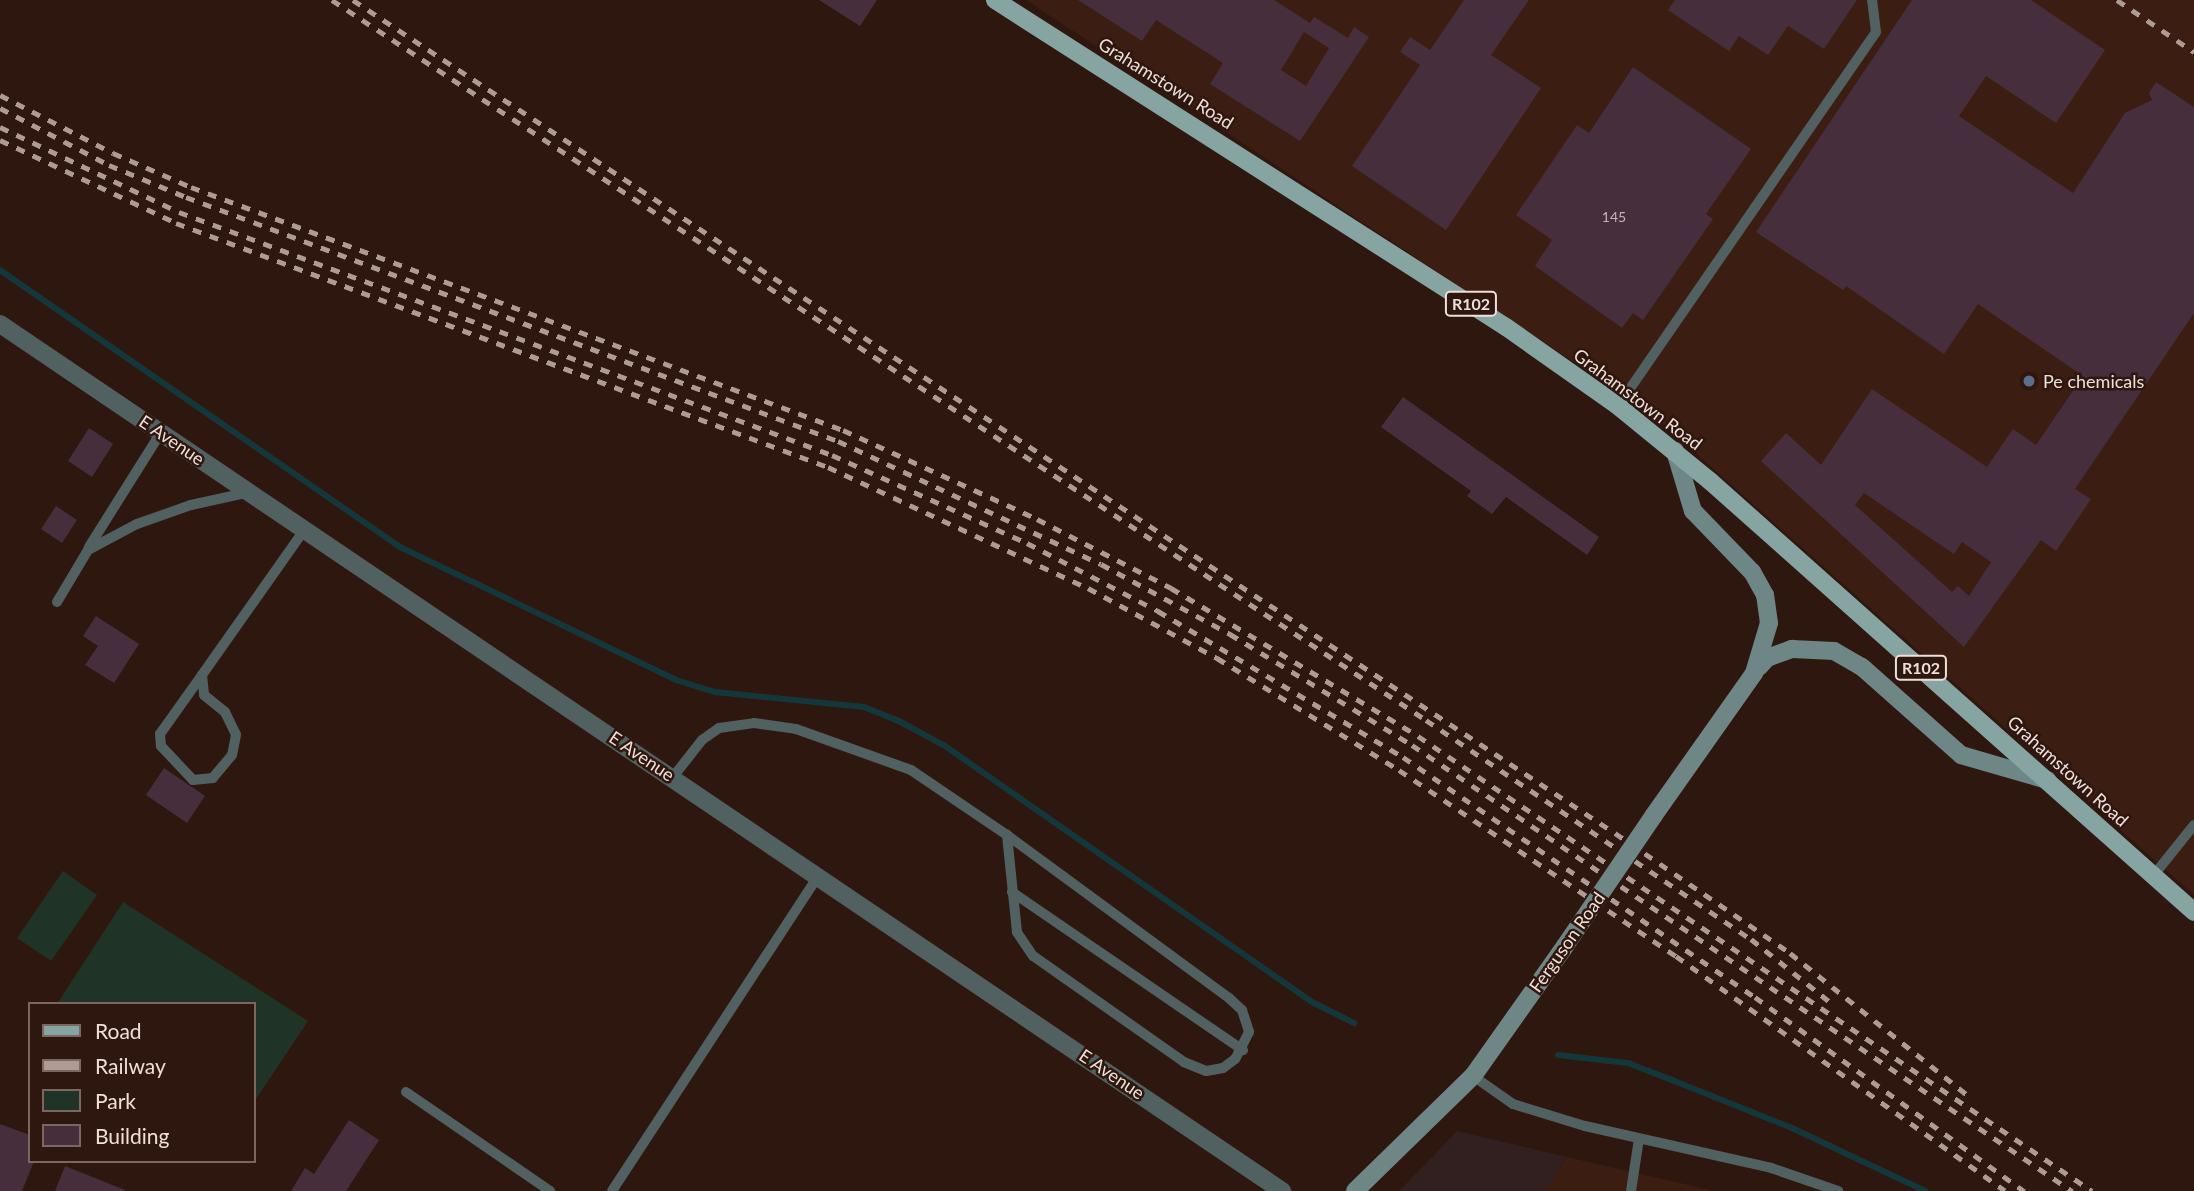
<!DOCTYPE html>
<style>
body{margin:0}
#map{position:relative;width:2194px;height:1191px;overflow:hidden;background:#2e170f;font-family:Lato,sans-serif}
div>[style]{position:absolute}
.commercial>*{inset:0;background:#321f20}
.built>*{inset:0;background:#3b1d12}
.green>*{inset:0;background:#203327}
.stream>*{height:6px;margin:-3px;padding:0 3px;transform-origin:3px;border-radius:3px;background:#14373c}
.building>*{inset:0;background:#462e3d}
.lane>*{height:10px;margin:-5px;padding:0 5px;transform-origin:5px;border-radius:5px;background:#516060}
.street>*{height:18px;margin:-9px;padding:0 9px;transform-origin:9px;border-radius:9px;background:#516060}
.secondary>*{height:18px;margin:-9px;padding:0 9px;transform-origin:9px;border-radius:9px;background:#6e8685}
.primary>*{height:18px;margin:-9px;padding:0 9px;transform-origin:9px;border-radius:9px;background:#85a4a2}
.rail>*{height:5px;margin-top:-2.5px;transform-origin:0;background:repeating-linear-gradient(90deg,#ae9b94 0 9px,transparent 0 18px)}
.secondary-bridge>*{height:18px;margin:-9px;padding:0 9px;transform-origin:9px;border-radius:9px;background:#6e8685}
.dots>*{width:19px;height:19px;translate:-50% -50%;box-sizing:border-box;border:4px solid #2e170f;border-radius:50%}
span{translate:-50% -50%;white-space:nowrap;text-align:center;line-height:1.15;-webkit-text-stroke:5px #2e170f;paint-order:stroke}
.number-label{font-size:14px;color:#c6b3b2}
.number-label span{-webkit-text-stroke-width:0}
.shield-label span{padding:2px 5px;background:#2e170f;border:2px solid;border-radius:5px;-webkit-text-stroke-width:0}
.shield-label{font-size:16px;color:#f0dfd9;font-weight:700}
.street-label{font-size:18px;color:#f0dfd9}
.poi-label{font-size:18px;color:#f0dfd9}
.left{translate:0 -50%;text-align:left}
.legend{position:absolute;left:28px;top:1002px;width:228px;height:161px;box-sizing:border-box;background:#2e170f;border:2px solid #7c6760;margin:0;padding:9px 12px;list-style:none;font-size:21px;color:#f0dfd9}
.legend li{display:flex;align-items:center;gap:14px;height:35px}
.legend b{width:35px;border:2px solid #7c6760}
</style>
<div id="map">
<div class="commercial">
<i style="clip-path:polygon(1457px 1131px,1567px 1157px,1545px 1191px,1399px 1191px)"></i>
</div>
<div class="built">
<i style="clip-path:polygon(1026px 0,2194px 0,2194px 895px,1648px 411px)"></i>
<i style="clip-path:polygon(1567px 1157px,1715px 1191px,1545px 1191px)"></i>
</div>
<div class="green">
<i style="clip-path:polygon(63px 871px,97px 895px,51px 961px,17px 938px)"></i>
<i style="clip-path:polygon(123px 902px,308px 1021px,254px 1102px,254px 1004px,57px 1004px)"></i>
</div>
<div class="stream">
<i style="left:0;top:270px;width:487px;rotate:34.7deg"></i>
<i style="left:400px;top:547px;width:306px;rotate:25.7deg"></i>
<i style="left:676px;top:680px;width:41px;rotate:17.1deg"></i>
<i style="left:715px;top:692px;width:150px;rotate:5.7deg"></i>
<i style="left:864px;top:707px;width:35px;rotate:22deg"></i>
<i style="left:897px;top:720px;width:55px;rotate:28.4deg"></i>
<i style="left:945px;top:746px;width:450px;rotate:34.9deg"></i>
<i style="left:1314px;top:1003px;width:45px;rotate:26.6deg"></i>
<i style="left:1558px;top:1055px;width:70px;rotate:6.5deg"></i>
<i style="left:1628px;top:1063px;width:53px;rotate:21.2deg"></i>
<i style="left:1677px;top:1082px;width:124px;rotate:21.8deg"></i>
<i style="left:1792px;top:1128px;width:147px;rotate:25.3deg"></i>
</div>
<div class="building">
<i style="clip-path:polygon(819px 0,877px 0,860px 26px)"></i>
<i style="clip-path:polygon(evenodd,1078px 0,1274px 0,1310px 23px,1314px 17px,1348px 38px,1354px 27px,1369px 37px,1300px 141px,1210px 84px,1223px 63px,1156px 20px,1142px 41px,1078px 0,1304px 32px,1329px 48px,1306px 86px,1281px 70px,1304px 32px)"></i>
<i style="clip-path:polygon(1464px 0,1529px 0,1491px 55px,1541px 88px,1446px 230px,1352px 166px,1420px 65px,1400px 52px,1410px 37px,1430px 50px)"></i>
<i style="clip-path:polygon(1675px 0,1857px 0,1824px 49px,1788px 26px,1768px 55px,1739px 36px,1729px 51px,1668px 10px)"></i>
<i style="clip-path:polygon(evenodd,1912px 0,2031px 0,2105px 50px,2056px 123px,1986px 76px,1959px 116px,2073px 193px,2125px 113px,2152px 100px,2149px 93px,2156px 82px,2194px 107px,2194px 313px,2075px 489px,2091px 499px,2056px 551px,2041px 540px,1964px 647px,1761px 461px,1786px 433px,1821px 465px,1872px 389px,1987px 467px,2013px 429px,2036px 445px,2083px 376px,1978px 304px,1944px 354px,1846px 286px,1843px 290px,1756px 232px,1912px 0,1864px 493px,1954px 554px,1962px 542px,1991px 562px,1969px 596px,1958px 586px,1952px 592px,1855px 505px,1864px 493px)"></i>
<i style="clip-path:polygon(1633px 67px,1751px 149px,1706px 214px,1713px 219px,1643px 320px,1633px 313px,1622px 328px,1535px 266px,1552px 240px,1516px 215px,1577px 125px,1589px 133px)"></i>
<i style="clip-path:polygon(1403px 397px,1599px 537px,1587px 555px,1506px 497px,1492px 514px,1467px 496px,1471px 491px,1381px 427px)"></i>
<i style="clip-path:polygon(89px 428px,113px 444px,92px 477px,68px 461px)"></i>
<i style="clip-path:polygon(56px 506px,77px 520px,62px 543px,41px 529px)"></i>
<i style="clip-path:polygon(96px 616px,139px 644px,114px 683px,85px 665px,98px 646px,83px 636px)"></i>
<i style="clip-path:polygon(164px 768px,205px 796px,187px 823px,146px 795px)"></i>
<i style="clip-path:polygon(349px 1120px,379px 1140px,346px 1191px,291px 1191px,305px 1168px,314px 1174px)"></i>
<i style="clip-path:polygon(0 1124px,30px 1135px,30px 1161px,34px 1161px,22px 1191px,0 1191px)"></i>
<i style="clip-path:polygon(65px 1166px,125px 1190px,125px 1191px,55px 1191px)"></i>
</div>
<div class="lane">
<i style="left:1618px;top:406px;width:454px;rotate:-55.4deg"></i>
<i style="left:1876px;top:32px;width:32px;rotate:-97deg"></i>
<i style="left:89px;top:547px;width:136px;rotate:-57.9deg"></i>
<i style="left:57px;top:602px;width:61px;rotate:-59.2deg"></i>
<i style="left:88px;top:550px;width:55px;rotate:-28deg"></i>
<i style="left:137px;top:524px;width:57px;rotate:-19.4deg"></i>
<i style="left:191px;top:505px;width:60px;rotate:-12.4deg"></i>
<i style="left:202px;top:675px;width:20px;rotate:84deg"></i>
<i style="left:204px;top:695px;width:27px;rotate:39deg"></i>
<i style="left:225px;top:712px;width:25px;rotate:64deg"></i>
<i style="left:236px;top:735px;width:20px;rotate:101deg"></i>
<i style="left:232px;top:755px;width:30px;rotate:130deg"></i>
<i style="left:213px;top:778px;width:20px;rotate:174deg"></i>
<i style="left:193px;top:780px;width:47px;rotate:-133.3deg"></i>
<i style="left:161px;top:746px;width:12px;rotate:-95deg"></i>
<i style="left:160px;top:734px;width:72px;rotate:-54.6deg"></i>
<i style="left:202px;top:675px;width:179px;rotate:-54.8deg"></i>
<i style="left:673px;top:777px;width:47px;rotate:-51.9deg"></i>
<i style="left:702px;top:740px;width:21px;rotate:-35deg"></i>
<i style="left:719px;top:728px;width:35px;rotate:-8deg"></i>
<i style="left:754px;top:723px;width:42px;rotate:8.1deg"></i>
<i style="left:796px;top:729px;width:122px;rotate:19.6deg"></i>
<i style="left:911px;top:770px;width:116px;rotate:34.1deg"></i>
<i style="left:1007px;top:835px;width:275px;rotate:36.3deg"></i>
<i style="left:1229px;top:998px;width:18px;rotate:43deg"></i>
<i style="left:1242px;top:1010px;width:23px;rotate:72deg"></i>
<i style="left:1249px;top:1032px;width:30px;rotate:117deg"></i>
<i style="left:1235px;top:1059px;width:15px;rotate:143deg"></i>
<i style="left:1223px;top:1068px;width:17px;rotate:170deg"></i>
<i style="left:1206px;top:1071px;width:24px;rotate:-158deg"></i>
<i style="left:1184px;top:1062px;width:184px;rotate:-144.9deg"></i>
<i style="left:1033px;top:956px;width:29px;rotate:-124deg"></i>
<i style="left:1017px;top:932px;width:98px;rotate:-95.9deg"></i>
<i style="left:2153px;top:876px;width:65px;rotate:-51.2deg"></i>
<i style="left:1012px;top:892px;width:280px;rotate:34.4deg"></i>
<i style="left:1473px;top:1076px;width:49px;rotate:35deg"></i>
<i style="left:1513px;top:1104px;width:75px;rotate:17deg"></i>
<i style="left:1585px;top:1126px;width:191px;rotate:12.7deg"></i>
<i style="left:1771px;top:1168px;width:71px;rotate:18.9deg"></i>
<i style="left:406px;top:1092px;width:175px;rotate:34.5deg"></i>
<i style="left:612px;top:1191px;width:378px;rotate:-56.8deg"></i>
<i style="left:1631px;top:1191px;width:53px;rotate:-81.3deg"></i>
</div>
<div class="street">
<i style="left:0;top:324px;width:1548px;rotate:34.07deg"></i>
</div>
<div class="secondary">
<i style="left:1759px;top:667px;width:12px;rotate:-48deg"></i>
<i style="left:1767px;top:658px;width:27px;rotate:-20deg"></i>
<i style="left:1792px;top:649px;width:42px;rotate:2.7deg"></i>
<i style="left:1834px;top:651px;width:32px;rotate:30deg"></i>
<i style="left:1862px;top:667px;width:132px;rotate:41.6deg"></i>
<i style="left:1961px;top:755px;width:90px;rotate:16.2deg"></i>
<i style="left:1654px;top:815px;width:174px;rotate:-54.8deg"></i>
<i style="left:1754px;top:673px;width:52px;rotate:-73.3deg"></i>
<i style="left:1769px;top:623px;width:28px;rotate:-98deg"></i>
<i style="left:1765px;top:595px;width:26px;rotate:-119deg"></i>
<i style="left:1752px;top:572px;width:85px;rotate:-134deg"></i>
<i style="left:1693px;top:511px;width:63px;rotate:-106.7deg"></i>
<i style="left:1355px;top:1191px;width:165px;rotate:-44.3deg"></i>
<i style="left:1473px;top:1076px;width:159px;rotate:-54.7deg"></i>
</div>
<div class="primary">
<i style="left:995px;top:0;width:607px;rotate:32.62deg"></i>
<i style="left:1506px;top:327px;width:137px;rotate:35.2deg"></i>
<i style="left:1618px;top:406px;width:119px;rotate:39.2deg"></i>
<i style="left:1710px;top:481px;width:648px;rotate:41.68deg"></i>
</div>
<div class="rail">
<i style="left:332px;top:0;width:1310px;rotate:33.35deg"></i>
<i style="left:1426px;top:720px;width:392px;rotate:34deg"></i>
<i style="left:1751px;top:939px;width:107px;rotate:38.6deg"></i>
<i style="left:353px;top:0;width:1512px;rotate:33.43deg"></i>
<i style="left:1615px;top:833px;width:212px;rotate:34.4deg"></i>
<i style="left:1790px;top:953px;width:226px;rotate:38.7deg"></i>
<i style="left:2117px;top:0;width:93px;rotate:34deg"></i>
<i style="left:0;top:95px;width:127px;rotate:27.2deg"></i>
<i style="left:113px;top:153px;width:85px;rotate:23.6deg"></i>
<i style="left:191px;top:187px;width:696px;rotate:20.44deg"></i>
<i style="left:843px;top:430px;width:213px;rotate:24.6deg"></i>
<i style="left:1037px;top:519px;width:151px;rotate:27.2deg"></i>
<i style="left:1171px;top:588px;width:288px;rotate:30.9deg"></i>
<i style="left:1418px;top:736px;width:813px;rotate:34.02deg"></i>
<i style="left:0;top:108px;width:123px;rotate:27.6deg"></i>
<i style="left:109px;top:165px;width:83px;rotate:22.6deg"></i>
<i style="left:186px;top:197px;width:696px;rotate:20.52deg"></i>
<i style="left:838px;top:441px;width:290px;rotate:25.1deg"></i>
<i style="left:1101px;top:564px;width:147px;rotate:28.5deg"></i>
<i style="left:1230px;top:634px;width:213px;rotate:31.4deg"></i>
<i style="left:1412px;top:745px;width:797px;rotate:34.05deg"></i>
<i style="left:0;top:127px;width:198px;rotate:25.4deg"></i>
<i style="left:179px;top:212px;width:697px;rotate:20.41deg"></i>
<i style="left:832px;top:455px;width:214px;rotate:24.3deg"></i>
<i style="left:1027px;top:543px;width:148px;rotate:27.4deg"></i>
<i style="left:1158px;top:611px;width:285px;rotate:30.8deg"></i>
<i style="left:1403px;top:757px;width:426px;rotate:34.3deg"></i>
<i style="left:1755px;top:997px;width:332px;rotate:35.8deg"></i>
<i style="left:0;top:140px;width:195px;rotate:25.2deg"></i>
<i style="left:176px;top:223px;width:696px;rotate:20.52deg"></i>
<i style="left:828px;top:467px;width:287px;rotate:25deg"></i>
<i style="left:1088px;top:588px;width:147px;rotate:28.5deg"></i>
<i style="left:1217px;top:658px;width:214px;rotate:31.6deg"></i>
<i style="left:1399px;top:770px;width:334px;rotate:33.9deg"></i>
<i style="left:1676px;top:956px;width:404px;rotate:35.5deg"></i>
</div>
<div class="secondary-bridge">
<i style="left:1565px;top:946px;width:158px;rotate:-55.8deg"></i>
</div>
<div class="dots">
<i style="left:2029px;top:381px;background:#5c6f8a"></i>
</div>
<div class="number-label">
<span style="left:1614px;top:217px">145</span>
</div>
<div class="shield-label">
<span style="left:1471px;top:304px">R102</span>
<span style="left:1921px;top:668px">R102</span>
</div>
<div class="street-label">
<span style="left:1166px;top:83px;rotate:32deg">Grahamstown Road</span>
<span style="left:1638px;top:399px;rotate:37deg">Grahamstown Road</span>
<span style="left:172px;top:440px;rotate:34deg">E Avenue</span>
<span style="left:642px;top:756px;rotate:34deg">E Avenue</span>
<span style="left:2068px;top:771px;rotate:42deg">Grahamstown Road</span>
<span style="left:1567px;top:942px;rotate:-55deg">Ferguson Road</span>
<span style="left:1112px;top:1074px;rotate:34deg">E Avenue</span>
</div>
<div class="poi-label">
<span class="left" style="left:2043px;top:381px">Pe chemicals</span>
</div>
<ul class="legend">
<li><b style="height:9px;background:#85a4a2"></b>Road</li>
<li><b style="height:9px;background:#ae9b94"></b>Railway</li>
<li><b style="height:19px;background:#203327"></b>Park</li>
<li><b style="height:19px;background:#462e3d"></b>Building</li>
</ul>
</div>
